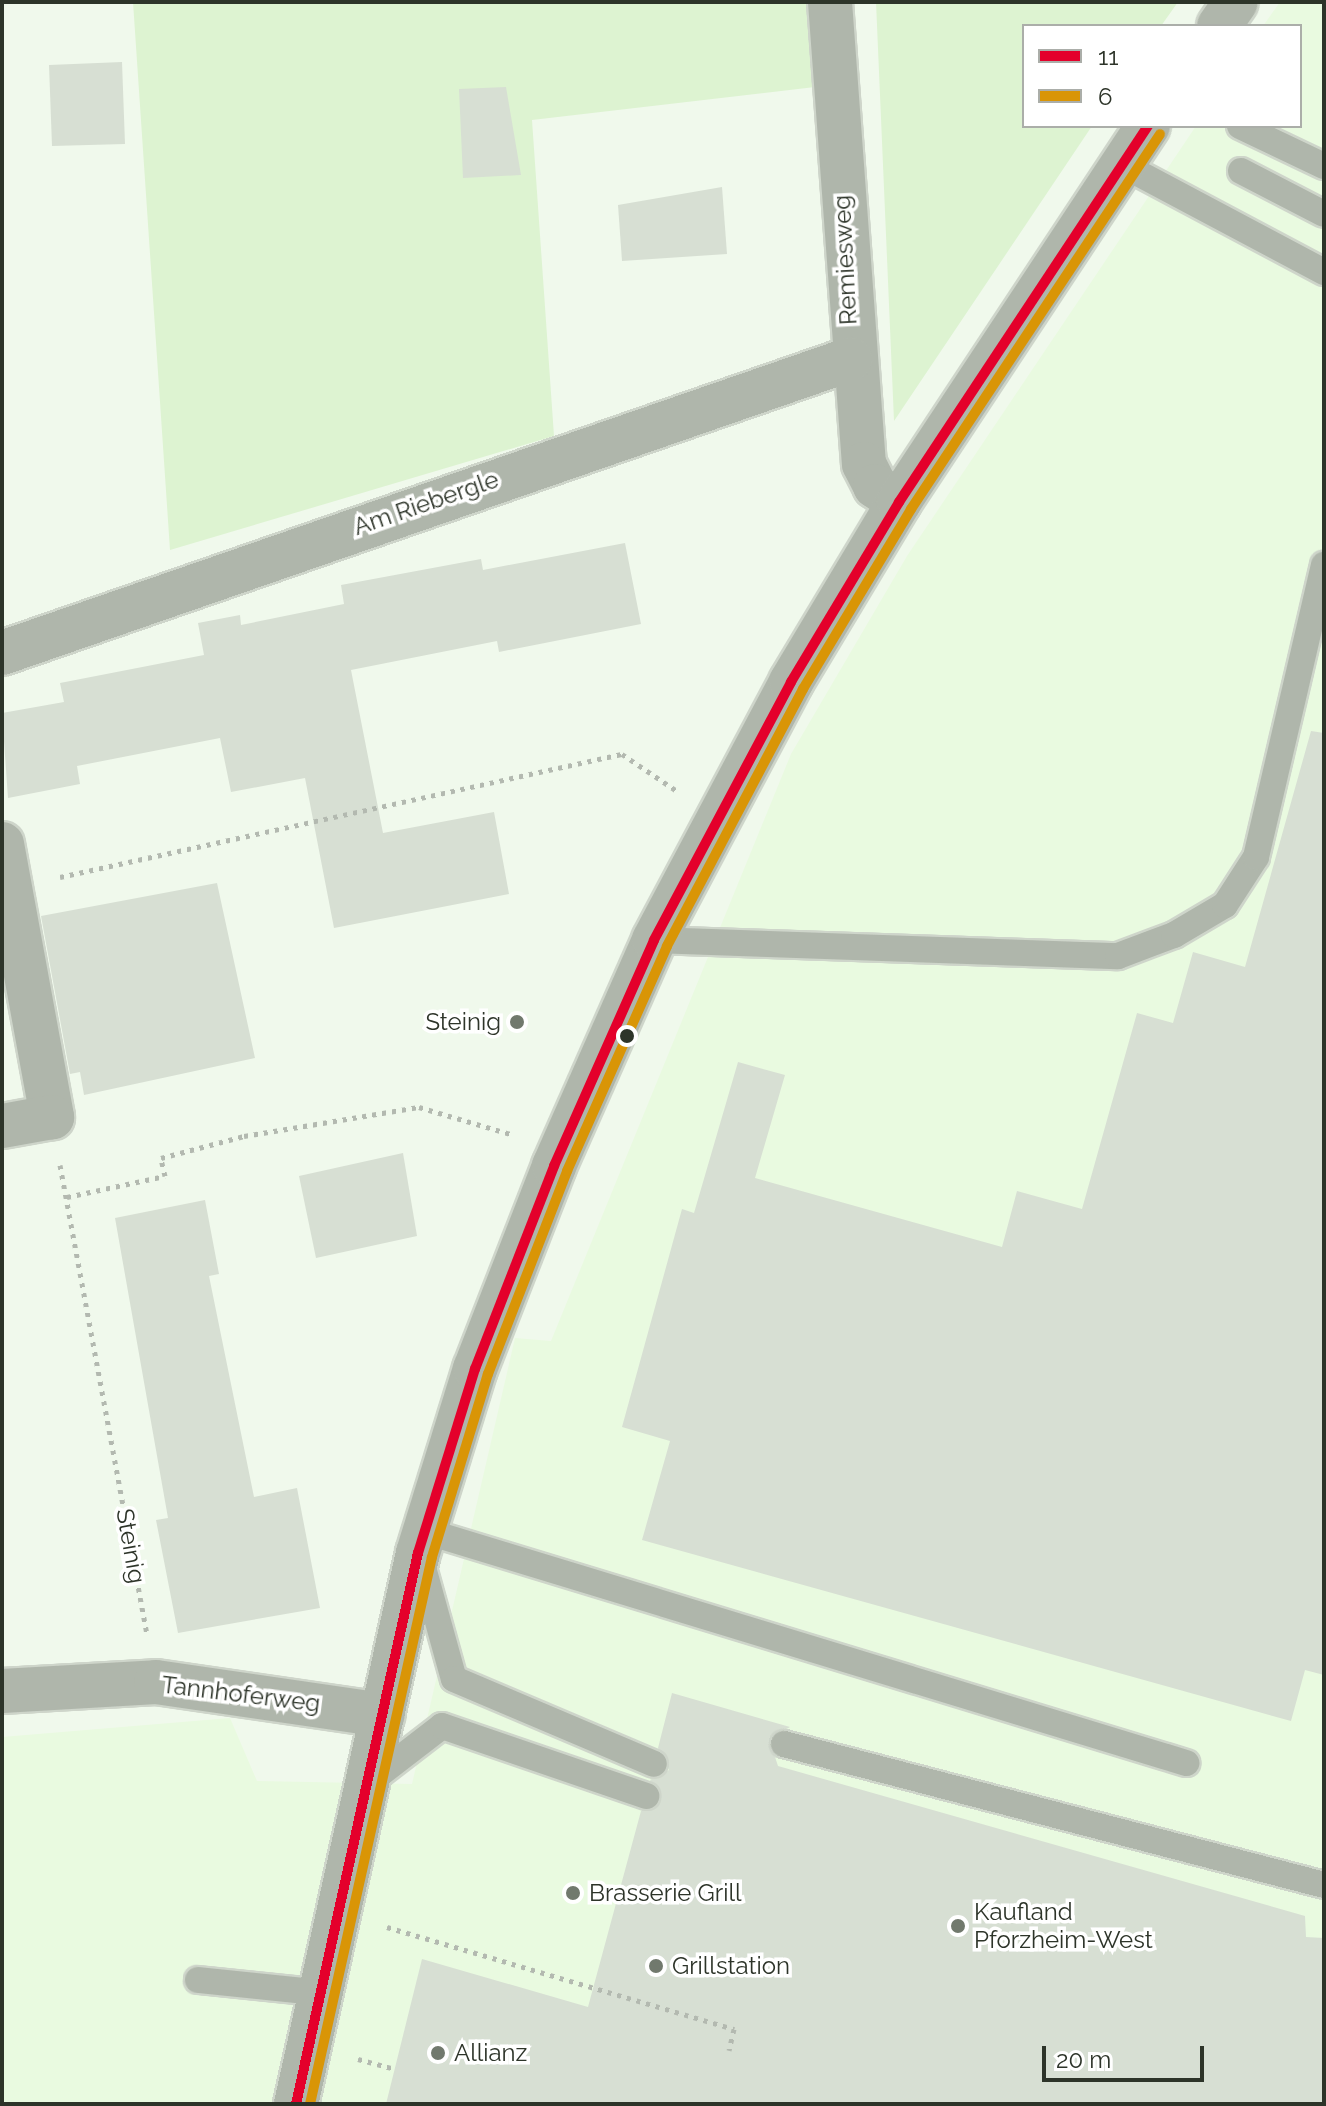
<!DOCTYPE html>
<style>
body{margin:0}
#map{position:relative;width:1326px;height:2106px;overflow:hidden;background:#f0f9ec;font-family:Raleway,sans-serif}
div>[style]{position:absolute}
.built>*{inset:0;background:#e9fae0}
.green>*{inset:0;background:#ddf3d1}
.building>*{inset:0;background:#d7dfd3}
.path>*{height:5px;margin-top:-2.5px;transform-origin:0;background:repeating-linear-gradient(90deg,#b3b9b0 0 4px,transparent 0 10px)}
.roads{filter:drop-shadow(2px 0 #ced5ca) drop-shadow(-2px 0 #ced5ca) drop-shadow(0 2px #ced5ca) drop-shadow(0 -2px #ced5ca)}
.service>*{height:26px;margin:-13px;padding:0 13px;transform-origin:13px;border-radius:13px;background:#afb6ab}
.minor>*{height:44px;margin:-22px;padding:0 22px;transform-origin:22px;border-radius:22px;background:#afb6ab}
.bus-1>*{height:10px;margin:-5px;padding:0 5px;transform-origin:5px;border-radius:5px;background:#e4002b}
.bus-2>*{height:10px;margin:-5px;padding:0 5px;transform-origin:5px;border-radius:5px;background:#d99506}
.dots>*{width:22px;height:22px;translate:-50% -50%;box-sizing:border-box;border:4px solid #fff;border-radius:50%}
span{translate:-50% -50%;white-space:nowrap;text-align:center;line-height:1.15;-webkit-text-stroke:7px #fff;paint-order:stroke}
.street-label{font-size:24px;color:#2d3429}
.poi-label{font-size:24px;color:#2d3429}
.right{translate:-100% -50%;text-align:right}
.left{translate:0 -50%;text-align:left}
.frame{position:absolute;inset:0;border:4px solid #2d3429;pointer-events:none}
.legend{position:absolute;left:1022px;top:24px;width:280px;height:104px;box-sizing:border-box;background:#fff;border:2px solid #abaea9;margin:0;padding:10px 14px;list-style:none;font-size:24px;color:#2d3429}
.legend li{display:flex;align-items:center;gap:16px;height:40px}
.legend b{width:40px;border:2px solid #abaea9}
.scale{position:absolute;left:1042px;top:2046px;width:162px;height:36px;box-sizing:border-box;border:4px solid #2d3429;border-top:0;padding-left:10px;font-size:24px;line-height:28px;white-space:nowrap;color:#2d3429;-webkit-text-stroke:6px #fff;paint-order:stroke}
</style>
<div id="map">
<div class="built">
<i style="clip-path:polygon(1280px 2px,1324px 2px,1324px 2104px,2px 2104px,2px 1737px,230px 1718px,257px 1781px,412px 1784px,515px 1338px,551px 1341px,791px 754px,907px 556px,1196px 126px,1300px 126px,1300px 26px,1263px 26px)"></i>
</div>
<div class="green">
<i style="clip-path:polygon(133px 2px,808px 2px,815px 87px,532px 120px,554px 436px,170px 550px)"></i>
<i style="clip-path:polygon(876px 2px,1178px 2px,1161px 26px,1024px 26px,1024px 126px,1092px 126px,894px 421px)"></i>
</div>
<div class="building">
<i style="clip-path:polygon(122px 62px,125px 144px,52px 146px,49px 65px)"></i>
<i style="clip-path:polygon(506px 87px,521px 175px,463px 178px,459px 89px)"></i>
<i style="clip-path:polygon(722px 187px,727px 254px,622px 261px,618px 205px)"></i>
<i style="clip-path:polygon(625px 543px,641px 624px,499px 652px,497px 641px,351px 670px,383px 833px,494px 812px,509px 894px,334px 928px,305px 778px,231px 792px,220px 738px,77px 766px,80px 784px,8px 798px,2px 713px,64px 702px,60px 683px,204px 655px,198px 623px,240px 615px,241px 625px,344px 604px,341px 585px,481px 559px,483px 570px)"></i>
<i style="clip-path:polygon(1311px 731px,1324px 733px,1324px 1675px,1305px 1670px,1291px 1721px,642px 1540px,670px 1441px,622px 1427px,682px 1209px,694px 1213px,738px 1062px,785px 1075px,755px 1178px,1002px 1247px,1017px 1191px,1082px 1209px,1137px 1013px,1173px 1023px,1193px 952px,1245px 967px)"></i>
<i style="clip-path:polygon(217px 883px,255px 1058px,84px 1095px,80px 1072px,70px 1074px,41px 916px)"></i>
<i style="clip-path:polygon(403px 1153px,417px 1236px,316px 1258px,299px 1176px)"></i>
<i style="clip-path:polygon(205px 1200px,219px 1274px,209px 1276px,254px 1497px,297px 1488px,320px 1608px,178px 1633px,156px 1520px,168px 1518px,115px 1218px)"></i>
<i style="clip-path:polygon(672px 1693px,790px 1727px,769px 1739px,778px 1766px,1305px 1916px,1306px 1937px,1324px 1938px,1324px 2104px,386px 2104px,422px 1959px,588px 2007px,641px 1811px,661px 1800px,650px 1780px,669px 1770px,658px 1748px)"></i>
</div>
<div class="path">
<i style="left:60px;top:877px;width:575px;rotate:-12.35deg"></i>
<i style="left:622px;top:754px;width:66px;rotate:33.9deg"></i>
<i style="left:60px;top:1165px;width:478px;rotate:79.5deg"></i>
<i style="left:67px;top:1197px;width:100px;rotate:-12.1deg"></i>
<i style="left:165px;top:1176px;width:18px;rotate:-103deg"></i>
<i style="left:161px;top:1158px;width:86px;rotate:-14.8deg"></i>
<i style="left:244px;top:1136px;width:177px;rotate:-9.4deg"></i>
<i style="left:419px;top:1107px;width:99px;rotate:16.4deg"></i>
<i style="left:387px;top:1927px;width:362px;rotate:16.4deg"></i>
<i style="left:734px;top:2029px;width:22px;rotate:103deg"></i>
<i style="left:358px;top:2059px;width:38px;rotate:15deg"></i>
</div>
<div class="roads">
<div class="service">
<i style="left:1240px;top:126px;width:93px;rotate:25.5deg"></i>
<i style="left:1121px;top:164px;width:230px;rotate:28deg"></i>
<i style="left:1241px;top:171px;width:93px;rotate:27.4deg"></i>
<i style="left:654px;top:940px;width:464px;rotate:2deg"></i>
<i style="left:1118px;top:956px;width:60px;rotate:-20.6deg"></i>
<i style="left:1174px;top:935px;width:59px;rotate:-30.5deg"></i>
<i style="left:1225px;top:905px;width:57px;rotate:-57.1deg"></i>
<i style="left:1256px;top:857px;width:300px;rotate:-76.9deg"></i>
<i style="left:425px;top:1531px;width:796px;rotate:16.95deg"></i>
<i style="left:422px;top:1564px;width:119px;rotate:74.5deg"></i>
<i style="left:454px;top:1679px;width:217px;rotate:23deg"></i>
<i style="left:784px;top:1744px;width:558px;rotate:14.63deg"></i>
<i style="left:368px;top:1783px;width:93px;rotate:-37.6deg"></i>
<i style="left:442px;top:1726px;width:216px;rotate:18.9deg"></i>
<i style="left:198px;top:1980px;width:127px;rotate:5.9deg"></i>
</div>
<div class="minor">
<i style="left:830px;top:2px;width:463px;rotate:85.8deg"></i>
<i style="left:864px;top:464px;width:25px;rotate:63deg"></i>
<i style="left:875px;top:486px;width:29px;rotate:34deg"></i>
<i style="left:1219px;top:26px;width:29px;rotate:-55deg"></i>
<i style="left:2px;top:653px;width:898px;rotate:-19.1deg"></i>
<i style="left:2px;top:844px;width:278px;rotate:79.6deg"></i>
<i style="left:52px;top:1117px;width:51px;rotate:169.8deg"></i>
<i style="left:2px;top:1691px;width:154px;rotate:-3.3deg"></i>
<i style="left:156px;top:1682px;width:229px;rotate:8.3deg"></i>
<i style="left:296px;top:2104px;width:564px;rotate:-77.52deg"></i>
<i style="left:418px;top:1553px;width:193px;rotate:-72.8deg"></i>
<i style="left:475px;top:1369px;width:218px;rotate:-68.7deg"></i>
<i style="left:554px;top:1166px;width:247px;rotate:-66.1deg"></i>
<i style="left:654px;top:940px;width:292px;rotate:-62deg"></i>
<i style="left:791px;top:682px;width:210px;rotate:-59deg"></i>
<i style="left:899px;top:502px;width:451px;rotate:-56.5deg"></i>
</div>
</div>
<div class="bus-1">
<i style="left:296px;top:2104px;width:564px;rotate:-77.52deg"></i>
<i style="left:418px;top:1553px;width:193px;rotate:-72.8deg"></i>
<i style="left:475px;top:1369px;width:218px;rotate:-68.7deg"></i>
<i style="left:554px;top:1166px;width:247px;rotate:-66.1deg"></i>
<i style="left:654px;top:940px;width:292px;rotate:-62deg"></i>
<i style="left:791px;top:682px;width:210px;rotate:-59deg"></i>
<i style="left:899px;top:502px;width:451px;rotate:-56.5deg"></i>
</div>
<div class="bus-2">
<i style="left:310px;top:2104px;width:560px;rotate:-77.43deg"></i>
<i style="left:432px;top:1557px;width:191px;rotate:-73deg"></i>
<i style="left:488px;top:1374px;width:218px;rotate:-68.7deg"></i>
<i style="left:567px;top:1171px;width:246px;rotate:-66deg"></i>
<i style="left:667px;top:946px;width:291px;rotate:-62.1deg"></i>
<i style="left:803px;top:689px;width:210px;rotate:-59deg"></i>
<i style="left:911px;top:509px;width:450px;rotate:-56.4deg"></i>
</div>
<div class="dots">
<i style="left:517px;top:1022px;background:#71796d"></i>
<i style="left:627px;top:1036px;background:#2d3429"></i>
<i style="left:573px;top:1893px;background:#71796d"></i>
<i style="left:958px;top:1926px;background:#71796d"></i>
<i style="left:656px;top:1966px;background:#71796d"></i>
<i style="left:438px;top:2053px;background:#71796d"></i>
</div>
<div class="street-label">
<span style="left:845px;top:260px;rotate:-93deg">Remiesweg</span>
<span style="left:426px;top:503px;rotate:-19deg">Am Riebergle</span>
<span style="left:131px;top:1546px;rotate:80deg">Steinig</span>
<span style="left:241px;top:1694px;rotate:7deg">Tannhoferweg</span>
</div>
<div class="poi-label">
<span class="right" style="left:501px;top:1022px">Steinig</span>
<span class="left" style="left:589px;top:1893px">Brasserie Grill</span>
<span class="left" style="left:974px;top:1926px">Kaufland<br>Pforzheim-West</span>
<span class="left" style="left:672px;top:1966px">Grillstation</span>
<span class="left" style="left:454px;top:2053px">Allianz</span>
</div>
<div class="frame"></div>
<ul class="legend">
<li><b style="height:10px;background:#e4002b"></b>11</li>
<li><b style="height:10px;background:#d99506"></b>6</li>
</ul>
<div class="scale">20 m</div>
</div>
